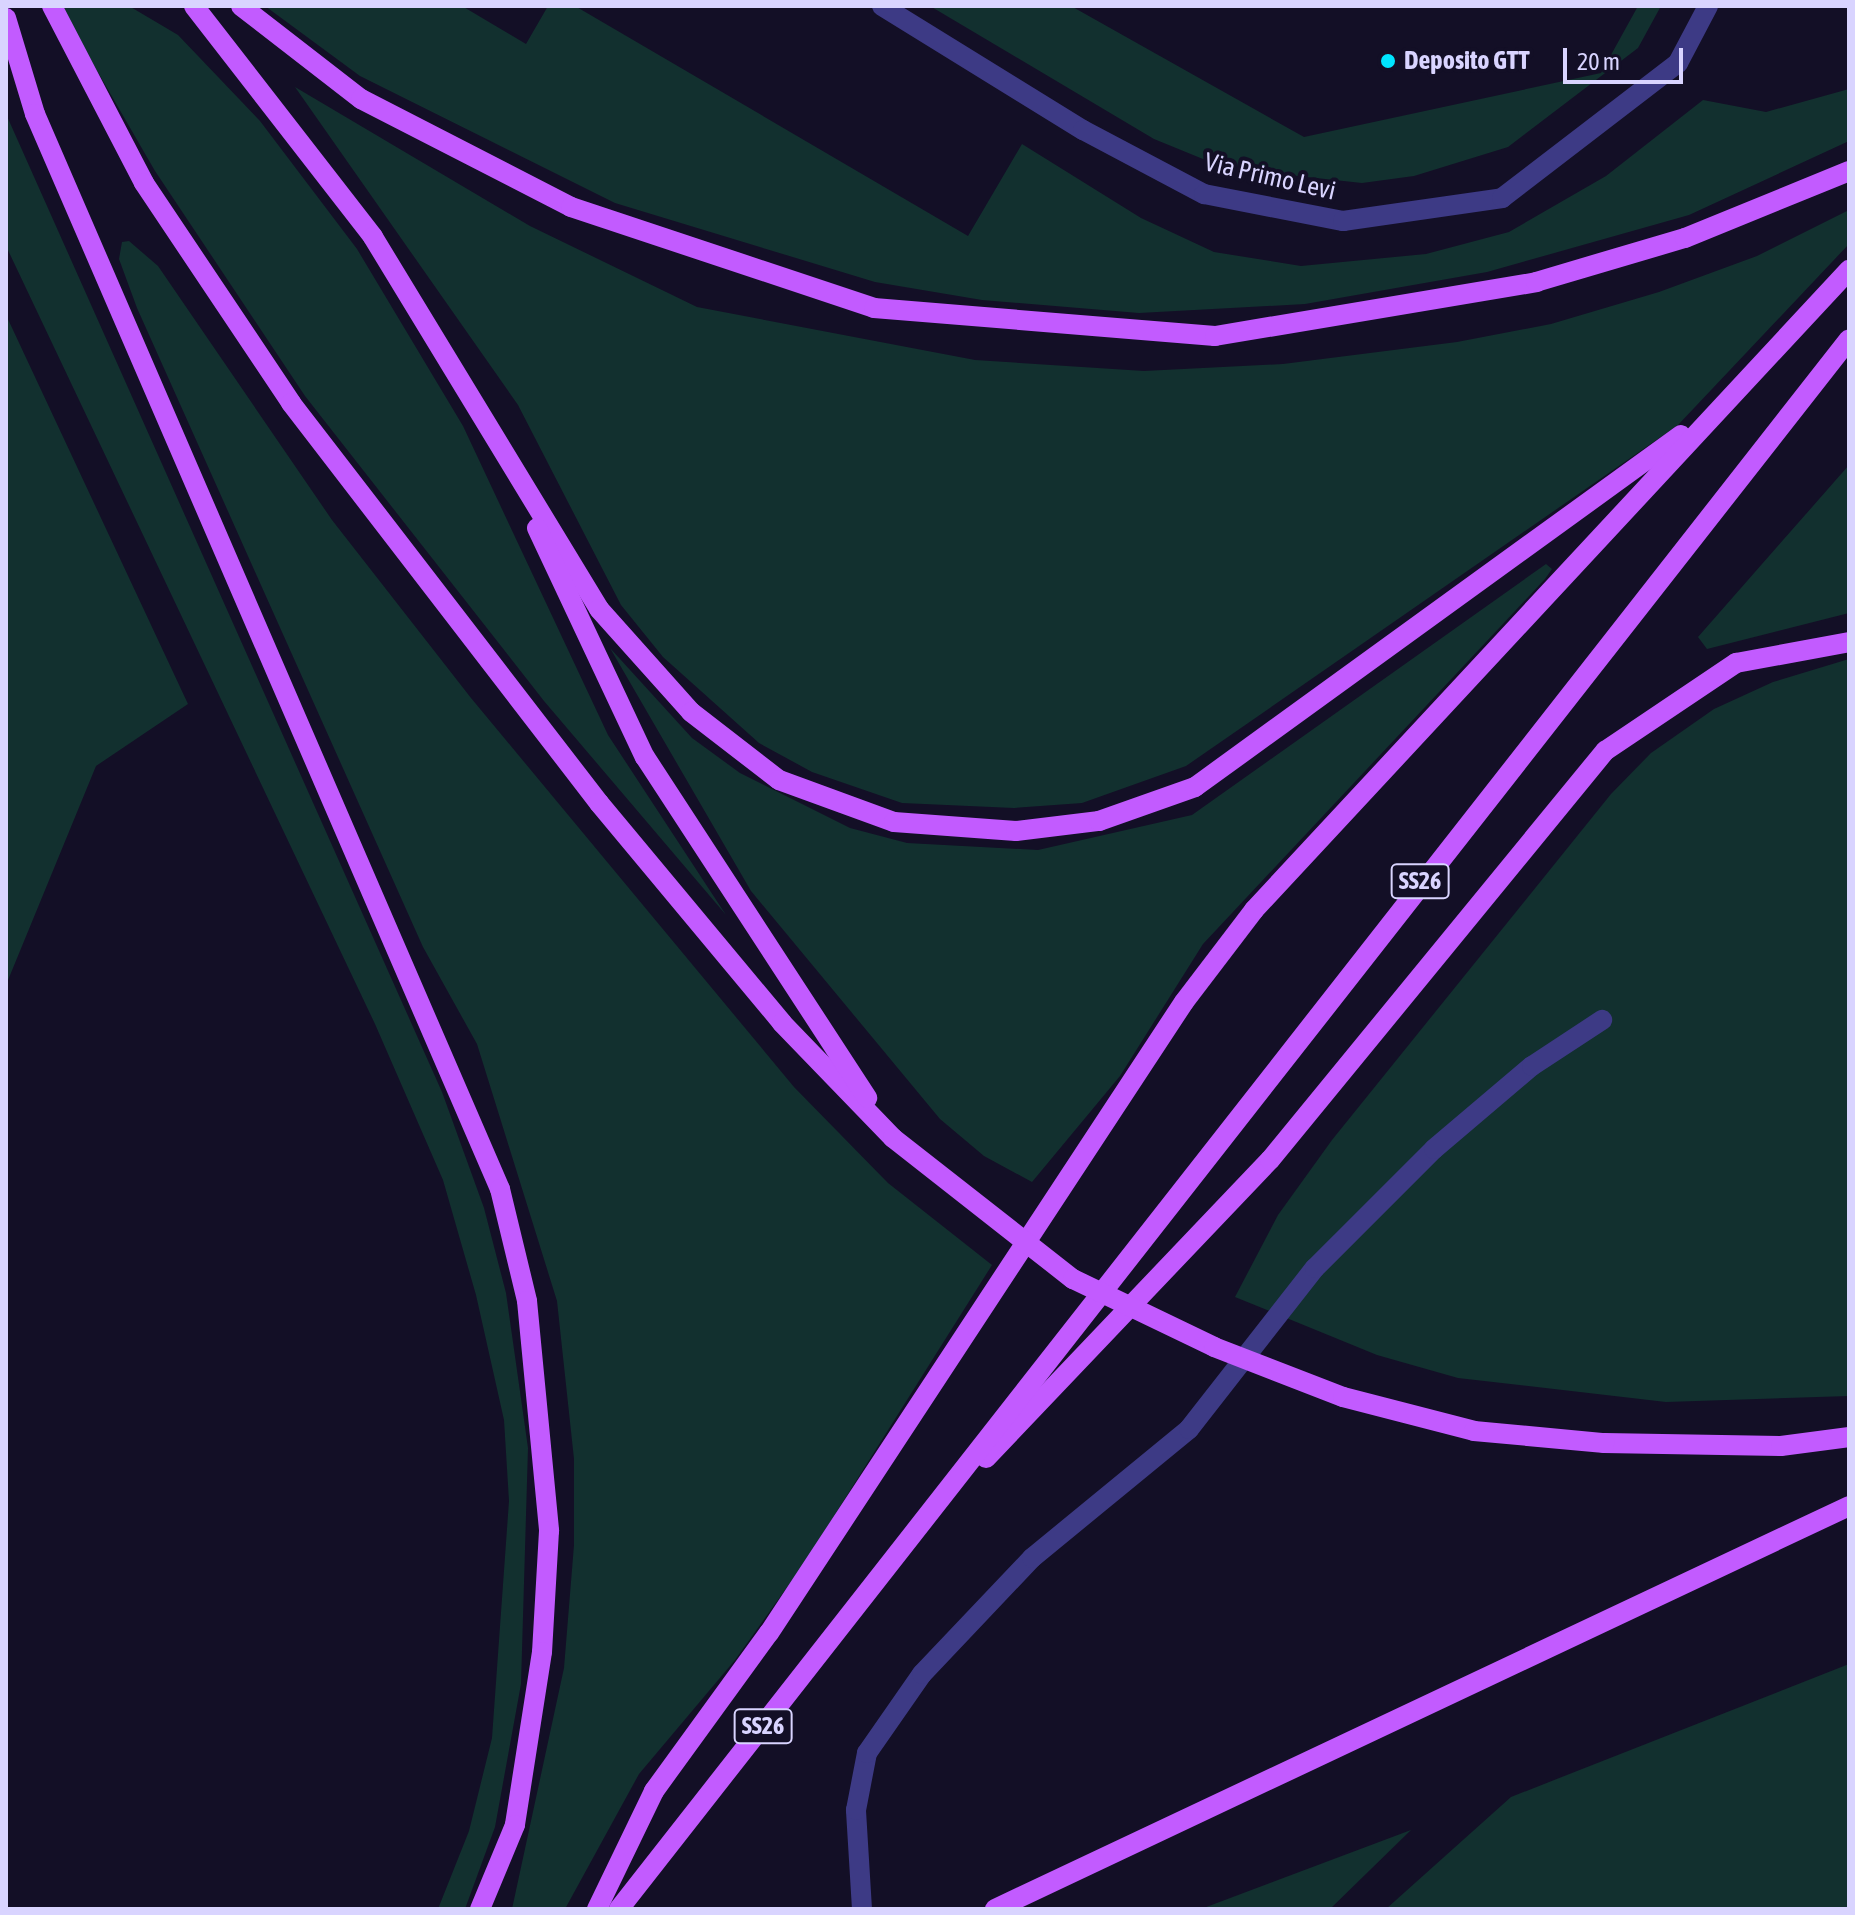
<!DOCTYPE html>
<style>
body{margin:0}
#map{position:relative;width:1855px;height:1915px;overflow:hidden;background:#130f26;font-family:"Asap Condensed",sans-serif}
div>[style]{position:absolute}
.green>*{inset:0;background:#12302f}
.lane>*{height:20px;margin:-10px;padding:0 10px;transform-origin:10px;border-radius:10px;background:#3d3a85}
.street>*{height:20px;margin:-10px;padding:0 10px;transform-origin:10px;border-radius:10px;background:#3d3a85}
.primary>*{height:20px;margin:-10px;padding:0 10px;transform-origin:10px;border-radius:10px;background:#c25bff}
.primary-bridge>*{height:20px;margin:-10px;padding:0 10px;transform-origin:10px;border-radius:10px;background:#c25bff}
.dots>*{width:22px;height:22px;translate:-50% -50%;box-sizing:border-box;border:4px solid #130f26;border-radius:50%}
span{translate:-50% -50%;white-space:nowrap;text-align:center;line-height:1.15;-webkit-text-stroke:8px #130f26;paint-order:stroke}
.shield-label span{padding:2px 6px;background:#130f26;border:2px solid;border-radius:6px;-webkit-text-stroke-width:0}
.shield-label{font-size:24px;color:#d9d4ff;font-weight:700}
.poi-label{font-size:26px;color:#d9d4ff;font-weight:700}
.left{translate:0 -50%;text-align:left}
.street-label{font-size:26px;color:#d9d4ff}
.frame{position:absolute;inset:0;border:8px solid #d9d4ff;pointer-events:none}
.scale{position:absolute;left:1563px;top:48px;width:120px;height:36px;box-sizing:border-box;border:4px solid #d9d4ff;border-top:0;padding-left:10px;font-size:24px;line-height:28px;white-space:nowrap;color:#d9d4ff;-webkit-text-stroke:6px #130f26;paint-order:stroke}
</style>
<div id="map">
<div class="green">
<i style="clip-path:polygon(68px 6px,129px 6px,178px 35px,260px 121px,357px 249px,463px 426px,608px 735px,726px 915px,544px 701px,305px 396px,155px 171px,62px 10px)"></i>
<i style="clip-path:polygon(265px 6px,462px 6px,526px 44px,548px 6px,575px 6px,968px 236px,1022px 144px,1141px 218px,1214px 252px,1301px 266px,1426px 254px,1509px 232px,1606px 176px,1703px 100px,1766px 112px,1849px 89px,1849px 141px,1689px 215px,1487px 272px,1305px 304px,1139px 313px,982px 300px,875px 282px,615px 203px,360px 76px)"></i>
<i style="clip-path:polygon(930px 6px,1071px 6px,1304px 137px,1601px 73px,1638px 6px,1661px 6px,1638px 48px,1508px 147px,1414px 176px,1362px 183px,1225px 168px,1154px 139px)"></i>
<i style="clip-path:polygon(295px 87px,530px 226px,697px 307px,975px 360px,1144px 371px,1283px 364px,1457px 342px,1551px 324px,1659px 292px,1757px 256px,1849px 210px,1849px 244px,1678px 425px,1186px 766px,1082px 803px,1014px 808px,902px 803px,812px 772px,759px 743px,663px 657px,621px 605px,518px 405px)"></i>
<i style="clip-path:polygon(6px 114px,442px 1092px,484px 1208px,506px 1293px,528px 1448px,521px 1684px,495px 1827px,465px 1909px,438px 1909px,469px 1831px,492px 1738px,509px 1501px,504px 1420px,476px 1295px,443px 1180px,375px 1024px,6px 246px)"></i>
<i style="clip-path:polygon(129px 241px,158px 266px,332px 520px,471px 698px,794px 1087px,888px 1183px,992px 1265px,805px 1562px,735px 1660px,639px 1774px,565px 1909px,512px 1909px,564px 1668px,574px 1545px,574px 1459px,557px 1301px,477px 1044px,423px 947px,137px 308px,119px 259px,122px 242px)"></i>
<i style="clip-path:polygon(6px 315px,188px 704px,96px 766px,6px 985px)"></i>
<i style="clip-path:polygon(1849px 465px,1849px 613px,1707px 649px,1698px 637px)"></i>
<i style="clip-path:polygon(1546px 564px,1552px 569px,1545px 579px,1203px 944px,1120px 1076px,1032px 1182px,984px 1156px,940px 1119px,751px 891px,610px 648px,692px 738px,740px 773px,850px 828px,907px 843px,1038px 850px,1192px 815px)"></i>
<i style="clip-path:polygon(1849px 659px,1849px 1396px,1666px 1402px,1458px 1378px,1377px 1355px,1235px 1297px,1278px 1215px,1332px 1140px,1611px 794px,1651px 753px,1714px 709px,1773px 682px)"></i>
<i style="clip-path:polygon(1849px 1664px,1849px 1909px,1386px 1909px,1511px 1797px)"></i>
<i style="clip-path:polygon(1411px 1830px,1330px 1909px,1201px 1909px)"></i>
</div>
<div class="lane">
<i style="left:862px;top:1909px;width:99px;rotate:-93.5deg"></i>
<i style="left:856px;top:1810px;width:58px;rotate:-79.1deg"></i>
<i style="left:867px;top:1753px;width:96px;rotate:-55.2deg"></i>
<i style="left:922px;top:1674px;width:160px;rotate:-46.5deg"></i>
<i style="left:1032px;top:1558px;width:203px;rotate:-39.4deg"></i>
<i style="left:1189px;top:1429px;width:204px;rotate:-52deg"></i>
<i style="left:1315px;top:1268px;width:168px;rotate:-45deg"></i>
<i style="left:1434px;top:1149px;width:128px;rotate:-40.3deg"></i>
<i style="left:1532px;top:1066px;width:84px;rotate:-33.3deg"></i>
</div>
<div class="street">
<i style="left:882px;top:6px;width:236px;rotate:31.7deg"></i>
<i style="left:1083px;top:130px;width:137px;rotate:27.9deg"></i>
<i style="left:1204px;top:194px;width:142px;rotate:11deg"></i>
<i style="left:1343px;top:221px;width:161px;rotate:-8.2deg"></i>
<i style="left:1502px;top:198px;width:222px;rotate:-37.5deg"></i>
<i style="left:1678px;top:63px;width:64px;rotate:-62.2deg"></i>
</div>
<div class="primary">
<i style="left:52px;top:6px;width:199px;rotate:62.5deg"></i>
<i style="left:144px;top:183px;width:265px;rotate:56.2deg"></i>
<i style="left:291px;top:403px;width:505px;rotate:52.4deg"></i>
<i style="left:599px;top:803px;width:286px;rotate:50.2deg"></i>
<i style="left:782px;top:1023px;width:160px;rotate:46deg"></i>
<i style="left:194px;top:6px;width:292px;rotate:52.2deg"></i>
<i style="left:373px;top:237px;width:435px;rotate:58.7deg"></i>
<i style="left:599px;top:609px;width:138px;rotate:48.2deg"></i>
<i style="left:691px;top:712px;width:111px;rotate:37.7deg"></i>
<i style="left:779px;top:780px;width:122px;rotate:20.1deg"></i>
<i style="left:894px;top:822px;width:122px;rotate:4.2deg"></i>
<i style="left:1016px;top:831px;width:84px;rotate:-6.9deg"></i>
<i style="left:1099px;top:821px;width:102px;rotate:-19.5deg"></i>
<i style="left:1195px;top:787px;width:600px;rotate:-35.92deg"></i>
<i style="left:241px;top:6px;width:152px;rotate:37.8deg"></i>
<i style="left:361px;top:99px;width:236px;rotate:27.2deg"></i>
<i style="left:571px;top:207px;width:319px;rotate:18.4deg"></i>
<i style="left:874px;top:308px;width:342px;rotate:4.7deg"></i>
<i style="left:1215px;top:336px;width:326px;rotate:-9.5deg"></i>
<i style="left:1536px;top:282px;width:155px;rotate:-16.5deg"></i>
<i style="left:1685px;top:238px;width:177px;rotate:-22.2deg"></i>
<i style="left:6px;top:18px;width:100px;rotate:73.2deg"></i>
<i style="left:35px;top:114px;width:1171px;rotate:66.61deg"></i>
<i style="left:500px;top:1189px;width:115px;rotate:76.4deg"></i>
<i style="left:527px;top:1301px;width:231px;rotate:84.5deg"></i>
<i style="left:549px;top:1531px;width:121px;rotate:93.3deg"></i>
<i style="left:542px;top:1652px;width:175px;rotate:98.9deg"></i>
<i style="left:515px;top:1825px;width:91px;rotate:112.6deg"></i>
<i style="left:537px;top:528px;width:253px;rotate:64.8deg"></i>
<i style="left:645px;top:757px;width:407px;rotate:56.9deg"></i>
<i style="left:1604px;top:1443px;width:177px;rotate:1deg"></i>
<i style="left:1781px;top:1446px;width:69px;rotate:-7.5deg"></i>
<i style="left:986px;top:1458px;width:412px;rotate:-46.4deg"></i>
<i style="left:1270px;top:1160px;width:529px;rotate:-50.68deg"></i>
<i style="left:1605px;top:751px;width:158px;rotate:-33.9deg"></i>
<i style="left:1736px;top:663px;width:115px;rotate:-10.5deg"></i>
<i style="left:597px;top:1909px;width:131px;rotate:-64.2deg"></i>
<i style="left:654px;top:1791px;width:195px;rotate:-54deg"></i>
<i style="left:769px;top:1633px;width:755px;rotate:-56.67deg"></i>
<i style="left:1184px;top:1002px;width:116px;rotate:-52.7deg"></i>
<i style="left:1254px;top:910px;width:874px;rotate:-47.09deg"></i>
<i style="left:619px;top:1909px;width:1994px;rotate:-51.92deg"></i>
<i style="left:995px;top:1909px;width:944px;rotate:-25.26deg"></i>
</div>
<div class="primary-bridge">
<i style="left:893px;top:1138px;width:229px;rotate:38.1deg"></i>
<i style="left:1073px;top:1279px;width:157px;rotate:25.7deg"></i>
<i style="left:1214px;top:1347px;width:138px;rotate:21.2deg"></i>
<i style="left:1343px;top:1397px;width:135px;rotate:14.5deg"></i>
<i style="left:1474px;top:1431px;width:131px;rotate:5.3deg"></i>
</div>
<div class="dots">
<i style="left:1388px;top:61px;background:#00e5ff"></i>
</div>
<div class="shield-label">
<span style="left:1420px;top:881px">SS26</span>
<span style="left:763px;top:1726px">SS26</span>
</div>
<div class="poi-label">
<span class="left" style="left:1404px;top:61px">Deposito GTT</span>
</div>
<div class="street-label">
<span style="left:1270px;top:177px;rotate:13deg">Via Primo Levi</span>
</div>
<div class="frame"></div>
<div class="scale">20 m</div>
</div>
